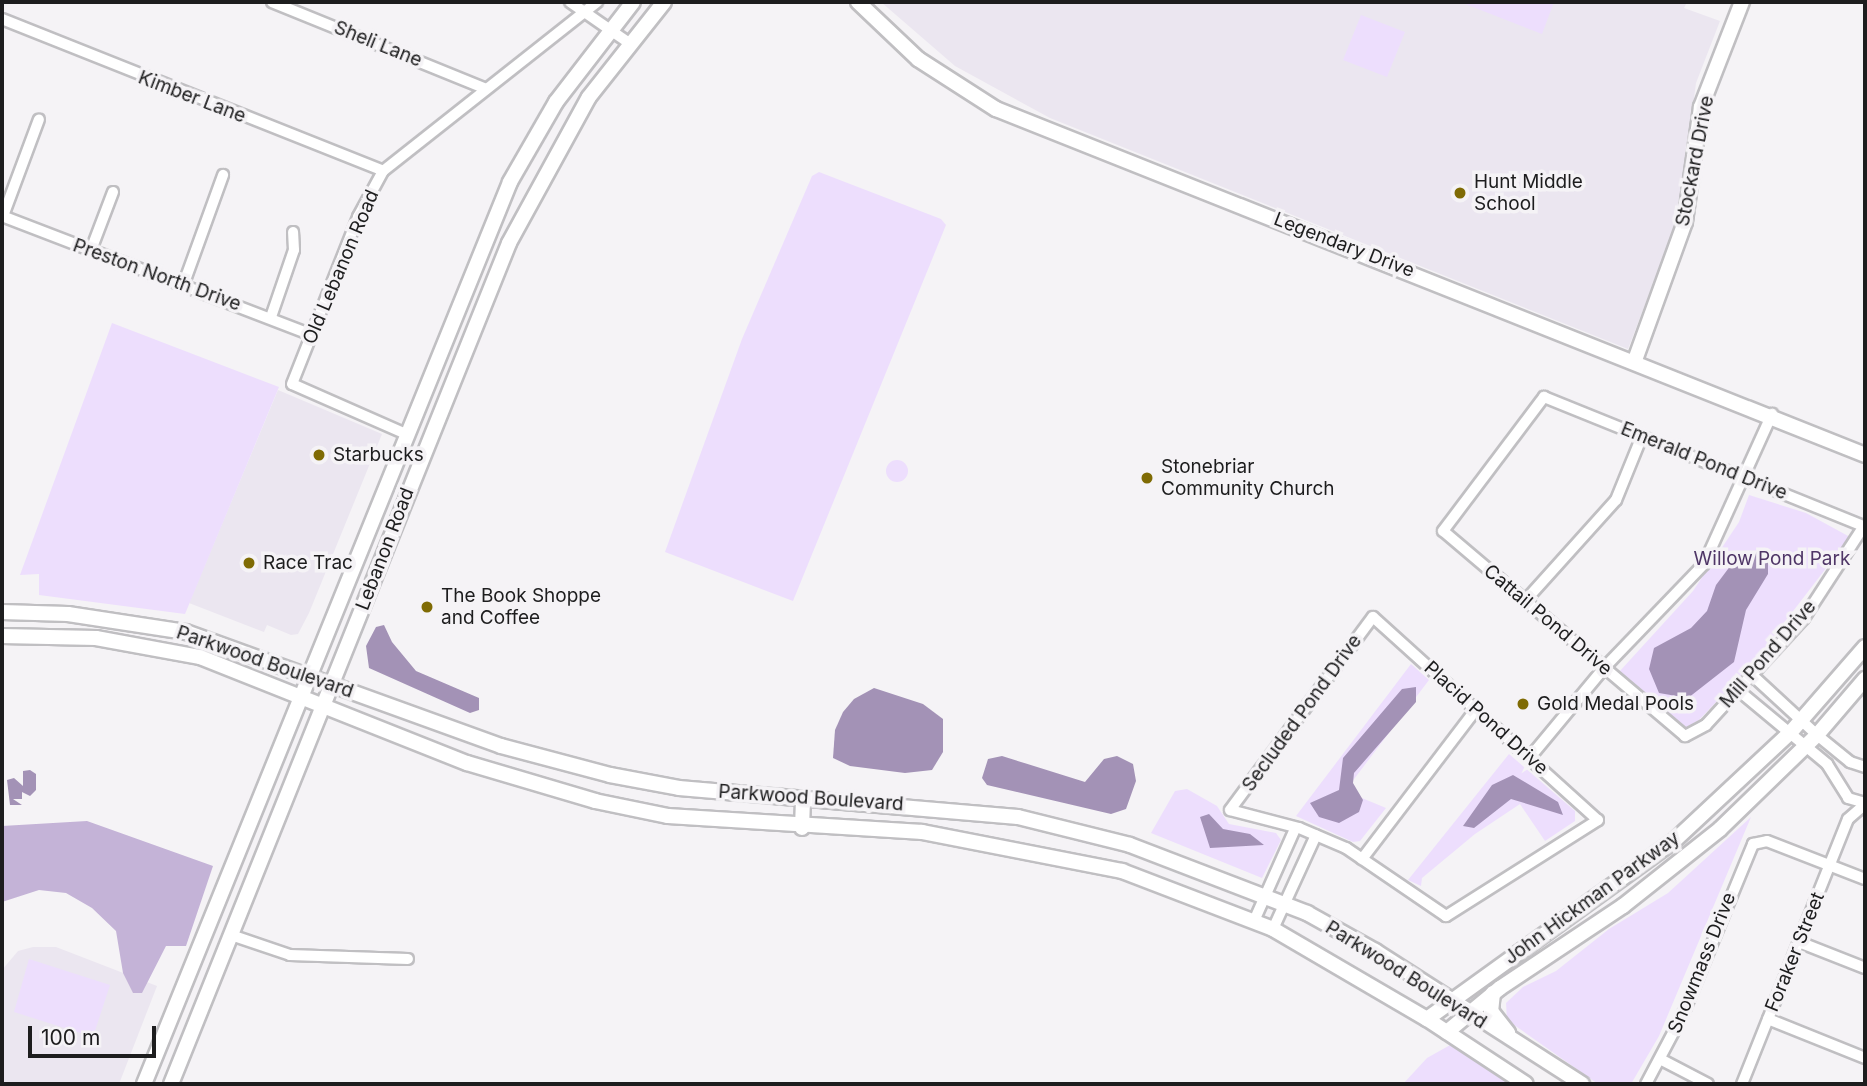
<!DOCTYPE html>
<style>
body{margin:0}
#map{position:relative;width:1867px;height:1086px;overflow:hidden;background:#f5f3f6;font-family:Inter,sans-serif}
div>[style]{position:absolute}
.built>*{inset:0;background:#ebe6f0}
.green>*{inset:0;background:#eddefd}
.round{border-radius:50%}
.forest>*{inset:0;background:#c4b3d7}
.water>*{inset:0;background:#a392b6}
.roads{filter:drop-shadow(2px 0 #c0bfc2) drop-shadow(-2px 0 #c0bfc2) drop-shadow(0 2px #c0bfc2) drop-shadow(0 -2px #c0bfc2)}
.street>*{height:10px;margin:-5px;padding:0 5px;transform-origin:5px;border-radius:5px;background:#fff}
.secondary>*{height:14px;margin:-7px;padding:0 7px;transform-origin:7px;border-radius:7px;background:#fff}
.dots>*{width:19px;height:19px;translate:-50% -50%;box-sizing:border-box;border:4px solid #f5f3f6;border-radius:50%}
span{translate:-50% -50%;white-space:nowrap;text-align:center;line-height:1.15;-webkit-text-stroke:7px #f5f3f6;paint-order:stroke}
.street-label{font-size:19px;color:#1d1d1e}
.poi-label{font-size:19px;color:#1d1d1e}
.left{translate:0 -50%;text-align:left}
.park-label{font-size:19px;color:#4f3667}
.frame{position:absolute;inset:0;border:4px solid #1d1d1e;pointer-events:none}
.scale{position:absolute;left:28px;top:1026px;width:128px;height:32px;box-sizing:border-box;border:4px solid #1d1d1e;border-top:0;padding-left:9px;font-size:21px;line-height:24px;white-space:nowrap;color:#1d1d1e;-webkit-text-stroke:5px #f5f3f6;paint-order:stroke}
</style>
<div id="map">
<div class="built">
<i style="clip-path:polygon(881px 2px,1687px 2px,1684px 8px,1720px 21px,1696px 83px,1678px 219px,1628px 349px,1050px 118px,955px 66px)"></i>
<i style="clip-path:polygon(278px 390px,382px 434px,309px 613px,298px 634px,291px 635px,267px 625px,264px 632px,189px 603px)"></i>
<i style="clip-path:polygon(33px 947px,56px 947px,157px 986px,119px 1084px,2px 1084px,2px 970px,18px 951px)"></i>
</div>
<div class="green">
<i style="clip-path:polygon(1460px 2px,1554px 2px,1542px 34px)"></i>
<i style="clip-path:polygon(1361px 15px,1405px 32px,1387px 77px,1343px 60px)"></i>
<i style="clip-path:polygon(819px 172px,941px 219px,946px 225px,793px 601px,665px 552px,742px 339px,812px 176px)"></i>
<i style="clip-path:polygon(112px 323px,279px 387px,185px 614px,39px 595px,39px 574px,20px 575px)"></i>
<i class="round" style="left:886px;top:460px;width:22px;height:22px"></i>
<i style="clip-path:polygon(1749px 495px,1806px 513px,1850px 537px,1754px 662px,1699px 720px,1685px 728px,1619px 672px,1693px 591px,1739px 522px)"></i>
<i style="clip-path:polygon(1411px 664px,1429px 680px,1345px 791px,1386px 808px,1360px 841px,1353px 842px,1296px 816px)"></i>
<i style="clip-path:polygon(1509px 754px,1575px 811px,1575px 821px,1545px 841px,1520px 804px,1475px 834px,1422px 878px,1421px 886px,1408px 880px)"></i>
<i style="clip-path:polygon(1187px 789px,1217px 806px,1229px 824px,1276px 833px,1281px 840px,1262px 878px,1151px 833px,1175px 791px)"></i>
<i style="clip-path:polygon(1751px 817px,1659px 1036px,1631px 1084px,1598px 1084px,1507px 1020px,1506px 1003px,1523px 987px,1556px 971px,1609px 929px,1668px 893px)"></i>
<i style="clip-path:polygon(29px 959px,110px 985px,93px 1037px,14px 1012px)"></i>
<i style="clip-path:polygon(1452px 1044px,1460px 1047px,1512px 1084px,1403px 1084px,1427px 1058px)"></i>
</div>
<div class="forest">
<i style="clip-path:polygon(87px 821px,213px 866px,186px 946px,166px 946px,142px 993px,133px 993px,123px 973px,116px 931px,92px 908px,66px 893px,39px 890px,2px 902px,2px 826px)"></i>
</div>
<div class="water">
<i style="clip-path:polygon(1768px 549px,1768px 574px,1746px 610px,1734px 662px,1688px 698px,1659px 693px,1649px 669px,1654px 648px,1691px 628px,1707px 611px,1716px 585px,1737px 557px)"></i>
<i style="clip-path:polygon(384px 625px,392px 642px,416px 671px,479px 698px,479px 710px,470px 713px,369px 668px,366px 646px,376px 627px)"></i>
<i style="clip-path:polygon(1416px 687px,1416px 702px,1354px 773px,1353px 783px,1363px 800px,1359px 812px,1339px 823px,1319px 817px,1310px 803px,1339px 790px,1343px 758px,1402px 689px)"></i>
<i style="clip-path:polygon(874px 688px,923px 704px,943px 719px,943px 752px,932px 770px,905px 773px,850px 766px,833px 758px,835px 730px,843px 712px,854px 699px)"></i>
<i style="clip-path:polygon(1002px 756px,1085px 782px,1104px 759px,1117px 756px,1133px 764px,1136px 781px,1126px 809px,1111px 814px,987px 785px,982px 778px,988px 759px)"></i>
<i style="clip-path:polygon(30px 770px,36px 774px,36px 790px,30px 796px,22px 792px,22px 799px,13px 799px,22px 805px,10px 805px,7px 780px,14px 778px,23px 786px,23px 771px)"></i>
<i style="clip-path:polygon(1513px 775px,1558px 802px,1563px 815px,1511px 799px,1474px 828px,1463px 826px,1492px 785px)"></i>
<i style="clip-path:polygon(1209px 814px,1223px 829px,1250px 834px,1264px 845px,1210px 848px,1200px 817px)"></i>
</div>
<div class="roads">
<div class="street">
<i style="left:272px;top:2px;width:229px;rotate:22.1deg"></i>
<i style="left:570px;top:2px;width:72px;rotate:34.8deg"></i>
<i style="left:2px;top:19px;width:410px;rotate:21.7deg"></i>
<i style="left:2px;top:216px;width:332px;rotate:21deg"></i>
<i style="left:3px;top:216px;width:103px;rotate:-69.6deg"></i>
<i style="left:91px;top:250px;width:62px;rotate:-69.2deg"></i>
<i style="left:184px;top:283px;width:115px;rotate:-70.1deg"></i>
<i style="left:271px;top:317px;width:71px;rotate:-71.1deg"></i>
<i style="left:294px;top:250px;width:18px;rotate:-93deg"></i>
<i style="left:1544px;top:397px;width:345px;rotate:22deg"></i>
<i style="left:1864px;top:526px;width:110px;rotate:123.1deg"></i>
<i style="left:1804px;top:618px;width:145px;rotate:132.5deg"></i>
<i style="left:1706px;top:725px;width:24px;rotate:152deg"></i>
<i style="left:1685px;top:736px;width:317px;rotate:-139.7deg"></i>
<i style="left:1443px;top:531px;width:168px;rotate:-53deg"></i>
<i style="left:406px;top:434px;width:124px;rotate:-156.3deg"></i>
<i style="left:292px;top:384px;width:180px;rotate:-68.4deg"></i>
<i style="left:358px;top:217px;width:52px;rotate:-61.5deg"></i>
<i style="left:383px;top:171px;width:273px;rotate:-38.3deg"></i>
<i style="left:1525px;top:601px;width:136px;rotate:-48deg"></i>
<i style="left:1616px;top:500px;width:69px;rotate:-67.9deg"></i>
<i style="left:1373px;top:617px;width:303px;rotate:42.1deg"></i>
<i style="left:1598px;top:820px;width:180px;rotate:147.7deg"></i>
<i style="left:1446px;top:916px;width:121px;rotate:-145.8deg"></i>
<i style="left:1346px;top:848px;width:51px;rotate:-156.9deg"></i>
<i style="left:1299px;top:828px;width:71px;rotate:-165.4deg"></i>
<i style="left:1230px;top:810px;width:240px;rotate:-53.5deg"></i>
<i style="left:1752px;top:675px;width:88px;rotate:42.7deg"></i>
<i style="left:1817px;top:735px;width:43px;rotate:39.3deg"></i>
<i style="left:1850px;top:762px;width:16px;rotate:18deg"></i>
<i style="left:1738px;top:690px;width:116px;rotate:39.7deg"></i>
<i style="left:1827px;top:764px;width:40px;rotate:58deg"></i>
<i style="left:1848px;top:798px;width:18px;rotate:16deg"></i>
<i style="left:1531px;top:756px;width:114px;rotate:-50.3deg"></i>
<i style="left:1604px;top:668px;width:144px;rotate:-46.1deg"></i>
<i style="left:1704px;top:564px;width:165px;rotate:-65.6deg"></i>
<i style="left:1362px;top:859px;width:190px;rotate:-52.7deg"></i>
<i style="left:1254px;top:921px;width:101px;rotate:-66deg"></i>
<i style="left:1273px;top:929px;width:103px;rotate:-65.4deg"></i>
<i style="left:231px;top:935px;width:62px;rotate:18.7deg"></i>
<i style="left:290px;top:955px;width:118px;rotate:1.9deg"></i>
<i style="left:1799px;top:942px;width:71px;rotate:21.5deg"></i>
<i style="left:1768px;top:1019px;width:105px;rotate:21.9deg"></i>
<i style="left:1660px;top:1059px;width:54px;rotate:27.5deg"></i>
<i style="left:1646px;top:1084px;width:79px;rotate:-62.1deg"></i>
<i style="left:1683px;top:1014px;width:184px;rotate:-67.6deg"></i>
<i style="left:1753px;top:844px;width:14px;rotate:-12deg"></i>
<i style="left:1767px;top:841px;width:105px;rotate:21.2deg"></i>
<i style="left:1742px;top:1084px;width:285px;rotate:-68.2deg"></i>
<i style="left:1848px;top:819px;width:23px;rotate:-41deg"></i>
</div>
<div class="secondary">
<i style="left:858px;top:2px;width:83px;rotate:43.5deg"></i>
<i style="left:918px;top:59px;width:93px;rotate:32.7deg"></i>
<i style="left:996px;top:109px;width:935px;rotate:21.71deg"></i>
<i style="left:1635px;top:360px;width:147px;rotate:-70.1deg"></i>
<i style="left:1685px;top:222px;width:116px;rotate:-82.1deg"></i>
<i style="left:1701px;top:107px;width:113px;rotate:-68.7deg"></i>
<i style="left:2px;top:612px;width:66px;rotate:1.7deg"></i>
<i style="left:68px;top:614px;width:119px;rotate:8.7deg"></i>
<i style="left:186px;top:632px;width:335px;rotate:19.9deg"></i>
<i style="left:501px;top:746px;width:113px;rotate:14.9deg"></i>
<i style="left:610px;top:775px;width:70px;rotate:10.7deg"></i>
<i style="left:679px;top:788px;width:340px;rotate:4.9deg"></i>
<i style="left:1018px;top:817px;width:115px;rotate:14deg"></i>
<i style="left:1130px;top:845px;width:190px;rotate:21deg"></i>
<i style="left:1307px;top:913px;width:78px;rotate:29.2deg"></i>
<i style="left:1375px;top:951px;width:246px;rotate:32.7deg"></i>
<i style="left:2px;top:636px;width:94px;rotate:1.2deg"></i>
<i style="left:96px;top:638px;width:106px;rotate:10.4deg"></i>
<i style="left:200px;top:657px;width:287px;rotate:21.7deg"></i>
<i style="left:467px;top:763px;width:134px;rotate:16.5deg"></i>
<i style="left:595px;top:801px;width:75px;rotate:11.6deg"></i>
<i style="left:668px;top:816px;width:255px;rotate:3.6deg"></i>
<i style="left:922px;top:832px;width:204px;rotate:11deg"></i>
<i style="left:1122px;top:871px;width:162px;rotate:21deg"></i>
<i style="left:1273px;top:929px;width:178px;rotate:30.3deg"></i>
<i style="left:1427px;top:1019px;width:118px;rotate:33.3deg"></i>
<i style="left:802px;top:828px;width:29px;rotate:-88deg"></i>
<i style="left:1493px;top:993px;width:18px;rotate:96deg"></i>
<i style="left:1491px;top:1011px;width:28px;rotate:52deg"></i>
<i style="left:1427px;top:1019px;width:304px;rotate:-35.8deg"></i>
<i style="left:1674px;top:841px;width:158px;rotate:-43deg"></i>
<i style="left:1790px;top:733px;width:114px;rotate:-48.9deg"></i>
<i style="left:1447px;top:1032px;width:69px;rotate:-39.7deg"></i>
<i style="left:1500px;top:988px;width:148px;rotate:-33.7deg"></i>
<i style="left:1623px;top:906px;width:124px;rotate:-38.4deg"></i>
<i style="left:1720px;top:829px;width:135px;rotate:-44.1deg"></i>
<i style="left:1817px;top:735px;width:74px;rotate:-49.4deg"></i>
<i style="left:144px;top:1084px;width:973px;rotate:-67.91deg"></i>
<i style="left:510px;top:182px;width:92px;rotate:-60.1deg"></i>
<i style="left:556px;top:102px;width:126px;rotate:-52.4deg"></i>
<i style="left:171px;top:1084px;width:906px;rotate:-68.1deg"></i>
<i style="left:509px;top:243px;width:166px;rotate:-61.3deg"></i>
<i style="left:589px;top:97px;width:121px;rotate:-51.7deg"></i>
</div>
</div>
<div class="dots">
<i style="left:1460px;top:193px;background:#7f6b04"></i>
<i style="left:319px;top:455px;background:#7f6b04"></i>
<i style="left:1147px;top:478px;background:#7f6b04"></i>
<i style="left:249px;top:563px;background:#7f6b04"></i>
<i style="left:427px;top:607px;background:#7f6b04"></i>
<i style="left:1523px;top:704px;background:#7f6b04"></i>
</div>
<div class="street-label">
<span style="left:378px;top:44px;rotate:22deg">Sheli Lane</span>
<span style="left:192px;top:97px;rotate:21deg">Kimber Lane</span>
<span style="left:1695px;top:161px;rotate:-79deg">Stockard Drive</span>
<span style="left:1344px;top:245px;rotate:21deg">Legendary Drive</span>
<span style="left:341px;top:267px;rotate:-67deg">Old Lebanon Road</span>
<span style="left:157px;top:275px;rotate:20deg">Preston North Drive</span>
<span style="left:1704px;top:461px;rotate:22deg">Emerald Pond Drive</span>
<span style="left:385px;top:549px;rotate:-69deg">Lebanon Road</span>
<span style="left:1548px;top:620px;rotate:40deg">Cattail Pond Drive</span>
<span style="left:1768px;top:654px;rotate:-49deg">Mill Pond Drive</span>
<span style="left:265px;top:662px;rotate:19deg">Parkwood Boulevard</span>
<span style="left:1302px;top:713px;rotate:-54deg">Secluded Pond Drive</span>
<span style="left:1486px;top:718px;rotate:42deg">Placid Pond Drive</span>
<span style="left:811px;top:798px;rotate:4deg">Parkwood Boulevard</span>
<span style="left:1592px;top:898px;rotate:-36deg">John Hickman Parkway</span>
<span style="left:1795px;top:952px;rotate:-68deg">Foraker Street</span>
<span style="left:1702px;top:963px;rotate:-68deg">Snowmass Drive</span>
<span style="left:1406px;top:975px;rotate:32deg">Parkwood Boulevard</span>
</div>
<div class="poi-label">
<span class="left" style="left:1474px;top:193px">Hunt Middle<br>School</span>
<span class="left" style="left:333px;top:455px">Starbucks</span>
<span class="left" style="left:1161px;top:478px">Stonebriar<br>Community Church</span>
<span class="left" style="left:263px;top:563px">Race Trac</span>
<span class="left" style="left:441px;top:607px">The Book Shoppe<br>and Coffee</span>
<span class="left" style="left:1537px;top:704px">Gold Medal Pools</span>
</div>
<div class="park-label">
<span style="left:1772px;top:559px">Willow Pond Park</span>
</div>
<div class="frame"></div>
<div class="scale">100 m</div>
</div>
